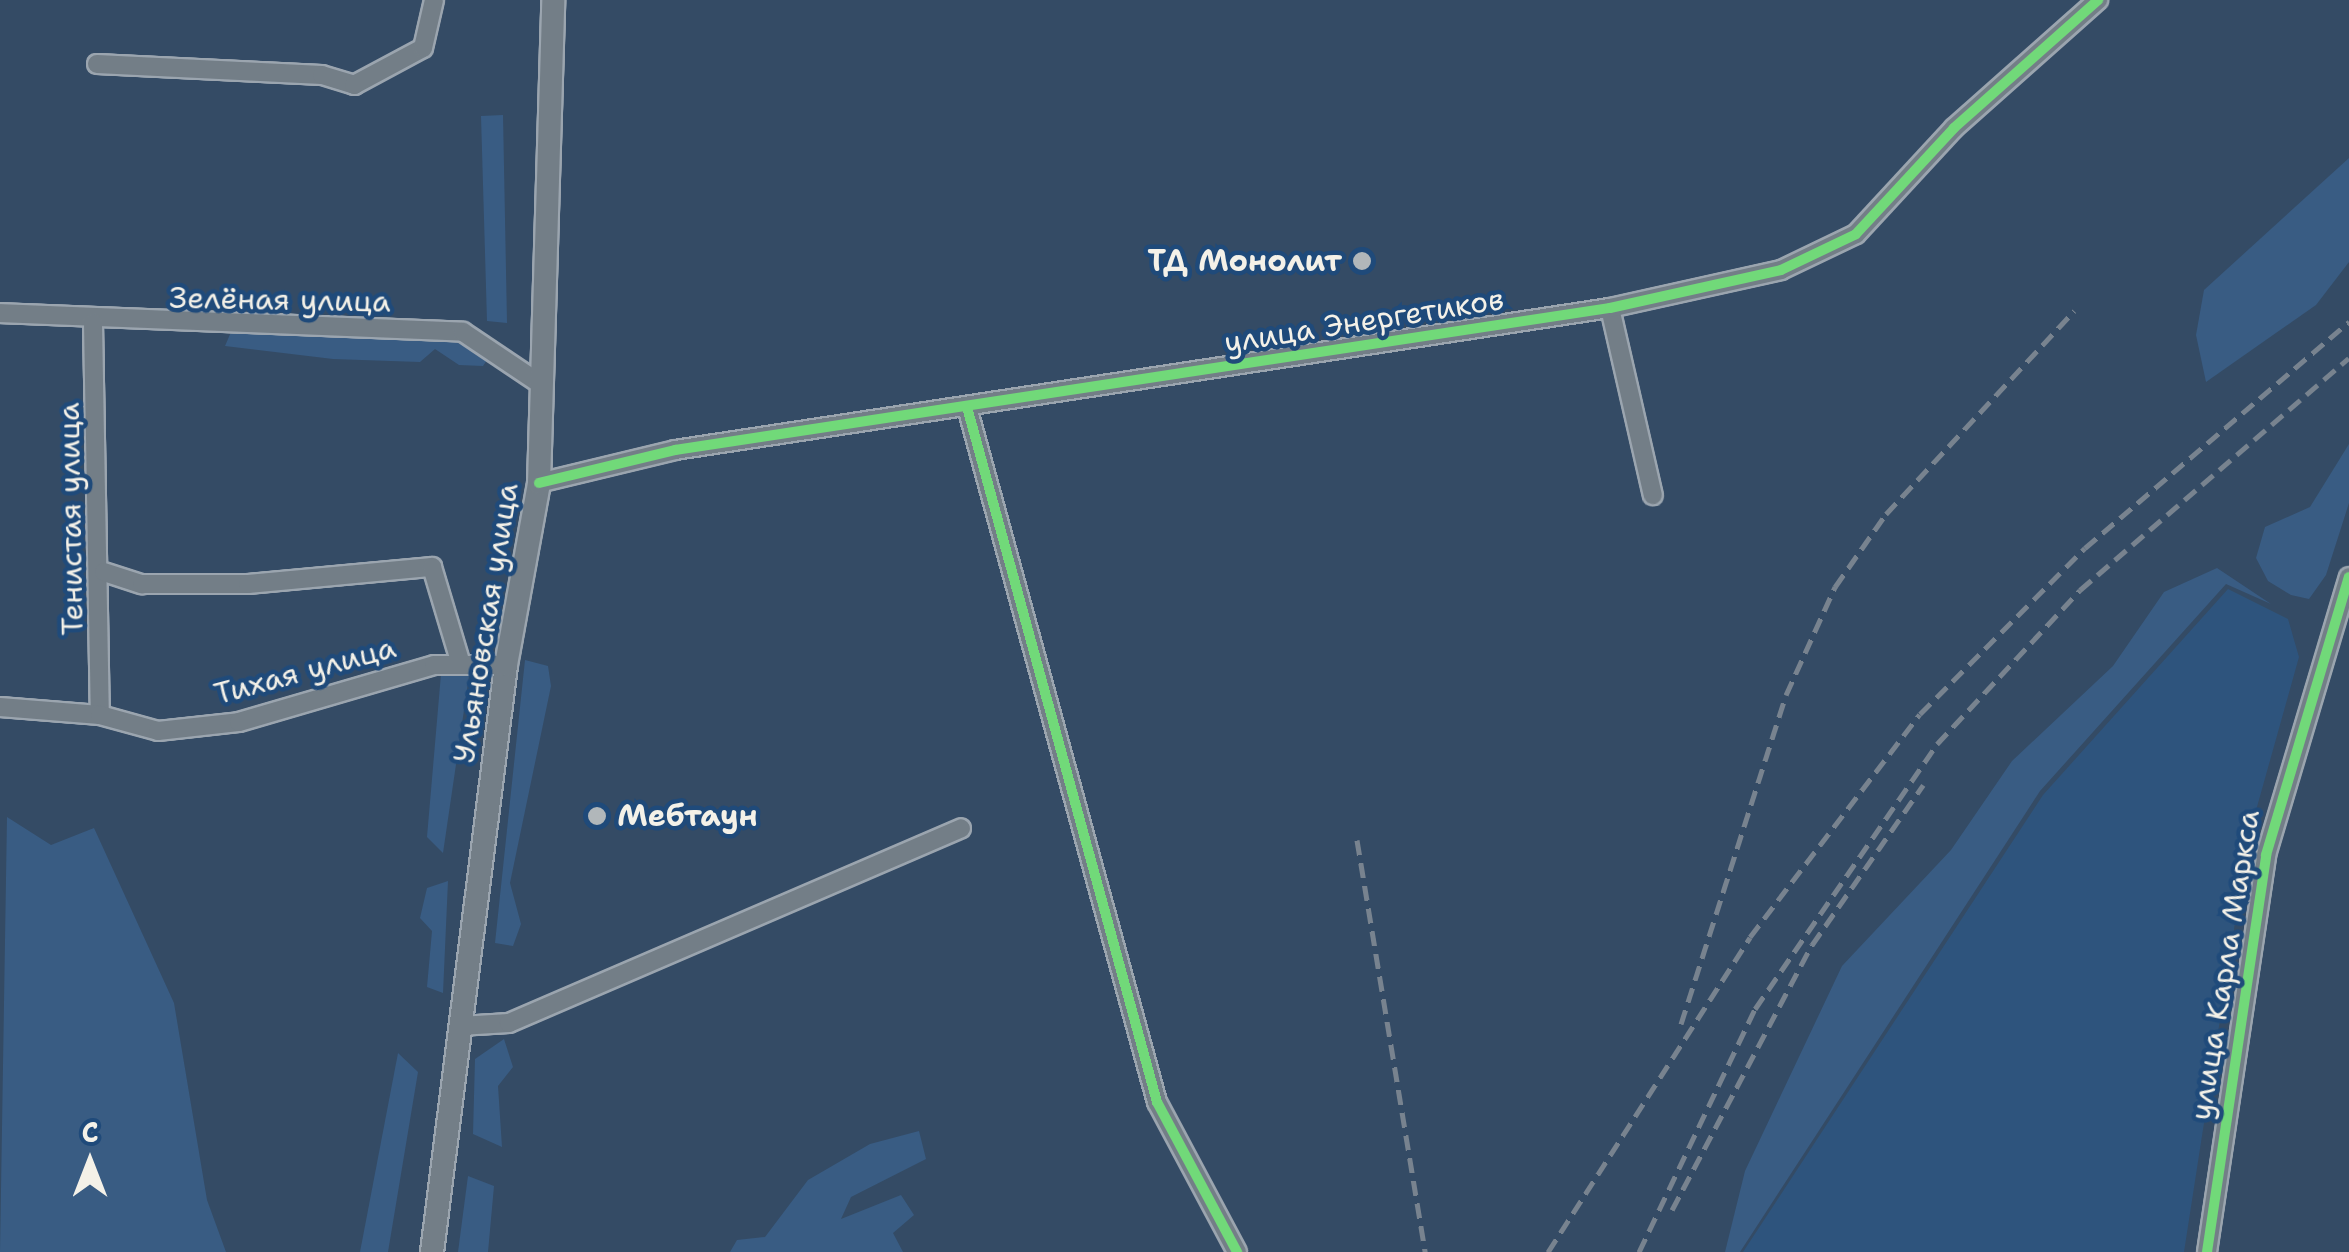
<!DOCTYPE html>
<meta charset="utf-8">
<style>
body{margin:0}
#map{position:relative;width:2349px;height:1252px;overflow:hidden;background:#344b65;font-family:"Shantell Sans",sans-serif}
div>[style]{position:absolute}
.built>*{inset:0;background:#2e547d}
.green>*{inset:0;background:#395c83}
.roads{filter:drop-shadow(2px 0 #9ba5af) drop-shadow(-2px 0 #9ba5af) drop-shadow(0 2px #9ba5af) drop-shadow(0 -2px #9ba5af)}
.minor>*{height:18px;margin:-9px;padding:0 9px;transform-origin:9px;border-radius:9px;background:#737e87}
.major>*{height:22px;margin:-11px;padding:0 11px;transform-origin:11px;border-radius:11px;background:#737e87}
.rail>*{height:5px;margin-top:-2.5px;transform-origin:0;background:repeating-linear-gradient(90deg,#78838f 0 15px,transparent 0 23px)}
.cycleway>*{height:10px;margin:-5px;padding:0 5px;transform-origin:5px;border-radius:5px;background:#71d979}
.dots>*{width:28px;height:28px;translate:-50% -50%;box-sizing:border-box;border:5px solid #1f4a7a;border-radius:50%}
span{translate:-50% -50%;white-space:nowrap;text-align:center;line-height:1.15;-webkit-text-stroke:9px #1f4a7a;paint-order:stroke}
.poi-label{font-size:30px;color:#f4f1e8;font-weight:700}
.right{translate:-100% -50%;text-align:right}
.left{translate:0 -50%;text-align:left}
.street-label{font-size:30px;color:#f4f1e8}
.north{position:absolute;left:40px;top:1112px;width:100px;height:100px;-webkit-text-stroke:8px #1f4a7a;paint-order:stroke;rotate:0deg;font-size:28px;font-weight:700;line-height:40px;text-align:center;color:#f4f1e8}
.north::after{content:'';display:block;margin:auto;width:35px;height:45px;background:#f4f1e8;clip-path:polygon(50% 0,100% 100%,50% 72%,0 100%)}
</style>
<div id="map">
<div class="built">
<i style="clip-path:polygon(2228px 589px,2288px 619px,2299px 657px,2248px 839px,2184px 1252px,1743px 1252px,2043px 795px)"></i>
</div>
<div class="green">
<i style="clip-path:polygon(503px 115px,507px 323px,487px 321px,481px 116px)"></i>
<i style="clip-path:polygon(2349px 158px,2349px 262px,2316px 305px,2206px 382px,2196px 335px,2204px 290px)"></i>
<i style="clip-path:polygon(231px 332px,449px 339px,489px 357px,483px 366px,459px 365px,435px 349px,420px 362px,333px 359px,225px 346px)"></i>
<i style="clip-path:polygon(2349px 444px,2349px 503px,2326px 575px,2309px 599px,2291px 595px,2268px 581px,2256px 558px,2265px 527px,2310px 507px)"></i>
<i style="clip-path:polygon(2217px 568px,2271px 604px,2226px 584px,2040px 791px,1740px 1252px,1725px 1252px,1745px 1171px,1842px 966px,1951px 850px,2012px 761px,2113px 666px,2164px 592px)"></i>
<i style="clip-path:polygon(525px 660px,548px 666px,551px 686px,510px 883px,521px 924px,513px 946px,495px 943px)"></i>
<i style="clip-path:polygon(441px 674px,469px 676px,443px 853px,427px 837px)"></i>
<i style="clip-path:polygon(7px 817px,51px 845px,94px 828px,174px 1003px,207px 1200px,226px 1252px,0 1252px)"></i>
<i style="clip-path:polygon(448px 881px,443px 993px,427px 987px,432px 931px,420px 918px,427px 888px)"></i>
<i style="clip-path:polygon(504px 1039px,513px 1067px,498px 1086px,502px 1147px,473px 1134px,475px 1059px)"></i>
<i style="clip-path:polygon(398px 1053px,418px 1072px,388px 1252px,360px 1252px)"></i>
<i style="clip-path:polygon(919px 1131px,926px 1159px,851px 1197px,841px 1219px,901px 1195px,914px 1215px,893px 1233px,903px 1252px,730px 1252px,737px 1240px,765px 1237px,808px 1180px,870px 1144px)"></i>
<i style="clip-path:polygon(468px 1176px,494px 1186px,488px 1252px,458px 1252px)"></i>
</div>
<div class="roads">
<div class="minor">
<i style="left:97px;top:64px;width:225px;rotate:2.8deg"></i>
<i style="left:322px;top:75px;width:34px;rotate:17deg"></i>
<i style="left:354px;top:85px;width:78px;rotate:-28.2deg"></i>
<i style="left:423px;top:48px;width:49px;rotate:-77.1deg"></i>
<i style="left:1610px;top:308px;width:192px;rotate:77.1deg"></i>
<i style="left:0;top:313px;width:463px;rotate:2.3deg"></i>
<i style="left:463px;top:332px;width:95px;rotate:33.9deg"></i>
<i style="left:93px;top:323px;width:392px;rotate:89deg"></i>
<i style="left:967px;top:407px;width:721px;rotate:74.71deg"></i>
<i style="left:1157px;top:1102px;width:170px;rotate:61.9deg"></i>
<i style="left:539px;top:483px;width:140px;rotate:-13.6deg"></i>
<i style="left:675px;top:450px;width:946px;rotate:-8.64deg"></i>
<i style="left:1610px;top:308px;width:175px;rotate:-12.5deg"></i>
<i style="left:1781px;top:270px;width:83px;rotate:-25.6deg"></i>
<i style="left:1856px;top:234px;width:144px;rotate:-47.2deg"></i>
<i style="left:1954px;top:128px;width:193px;rotate:-41.6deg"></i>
<i style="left:104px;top:572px;width:40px;rotate:18deg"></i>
<i style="left:142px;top:584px;width:106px"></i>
<i style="left:248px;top:584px;width:185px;rotate:-5.3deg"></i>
<i style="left:432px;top:567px;width:98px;rotate:73.4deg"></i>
<i style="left:0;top:707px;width:100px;rotate:4.6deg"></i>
<i style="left:100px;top:715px;width:60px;rotate:15.4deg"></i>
<i style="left:158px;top:731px;width:81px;rotate:-6.3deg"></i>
<i style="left:239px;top:722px;width:203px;rotate:-16.3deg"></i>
<i style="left:434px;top:665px;width:72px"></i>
<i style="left:460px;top:1026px;width:49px;rotate:-3.5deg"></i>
<i style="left:509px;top:1023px;width:492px;rotate:-23.3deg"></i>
<i style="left:2207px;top:1252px;width:401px;rotate:-81.5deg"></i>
<i style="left:2266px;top:855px;width:290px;rotate:-73.4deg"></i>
</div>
<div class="major">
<i style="left:432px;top:1252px;width:592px;rotate:-82.81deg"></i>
<i style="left:506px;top:665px;width:185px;rotate:-79.7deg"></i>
<i style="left:539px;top:483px;width:483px;rotate:-88.3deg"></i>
</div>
</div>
<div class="rail">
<i style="left:1357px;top:840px;width:418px;rotate:80.6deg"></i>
<i style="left:1681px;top:1024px;width:345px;rotate:-72.3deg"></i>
<i style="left:1786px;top:695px;width:119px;rotate:-65.6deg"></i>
<i style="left:1835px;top:587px;width:89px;rotate:-55.1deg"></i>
<i style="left:1886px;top:514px;width:277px;rotate:-47.2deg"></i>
<i style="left:1672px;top:1210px;width:300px;rotate:-62.2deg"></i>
<i style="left:1812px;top:945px;width:195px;rotate:-55.2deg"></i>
<i style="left:1548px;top:1252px;width:374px;rotate:-57.3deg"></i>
<i style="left:1750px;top:937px;width:280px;rotate:-52.7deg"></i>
<i style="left:1920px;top:714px;width:234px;rotate:-45.2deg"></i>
<i style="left:2085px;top:548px;width:348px;rotate:-40.6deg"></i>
<i style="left:1639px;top:1252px;width:269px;rotate:-64.5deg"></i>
<i style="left:1755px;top:1009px;width:321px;rotate:-55.5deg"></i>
<i style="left:1937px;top:744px;width:210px;rotate:-47.1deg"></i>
<i style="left:2080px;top:590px;width:355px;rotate:-40.8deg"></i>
</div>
<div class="cycleway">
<i style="left:967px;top:407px;width:721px;rotate:74.71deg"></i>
<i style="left:1157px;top:1102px;width:170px;rotate:61.9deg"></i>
<i style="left:539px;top:483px;width:140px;rotate:-13.6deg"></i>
<i style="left:675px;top:450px;width:946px;rotate:-8.64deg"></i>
<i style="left:1610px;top:308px;width:175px;rotate:-12.5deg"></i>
<i style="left:1781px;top:270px;width:83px;rotate:-25.6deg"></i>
<i style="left:1856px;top:234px;width:144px;rotate:-47.2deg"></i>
<i style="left:1954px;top:128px;width:193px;rotate:-41.6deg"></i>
<i style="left:2207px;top:1252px;width:401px;rotate:-81.5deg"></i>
<i style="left:2266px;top:855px;width:290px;rotate:-73.4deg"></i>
</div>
<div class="dots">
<i style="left:1362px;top:261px;background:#b1b7ba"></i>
<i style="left:597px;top:816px;background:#b1b7ba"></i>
</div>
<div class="poi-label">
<span class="right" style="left:1342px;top:261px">ТД Монолит</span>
<span class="left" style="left:617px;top:816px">Мебтаун</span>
</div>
<div class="street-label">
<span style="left:280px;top:300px;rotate:1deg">Зелёная улица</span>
<span style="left:1364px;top:321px;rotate:-9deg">улица Энергетиков</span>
<span style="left:71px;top:519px;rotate:-91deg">Тенистая улица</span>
<span style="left:486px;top:623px;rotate:-81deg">Ульяновская улица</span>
<span style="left:305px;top:671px;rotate:-15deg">Тихая улица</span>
<span style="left:2225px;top:965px;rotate:-81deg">улица Карла Маркса</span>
</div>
<div class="north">С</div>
</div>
